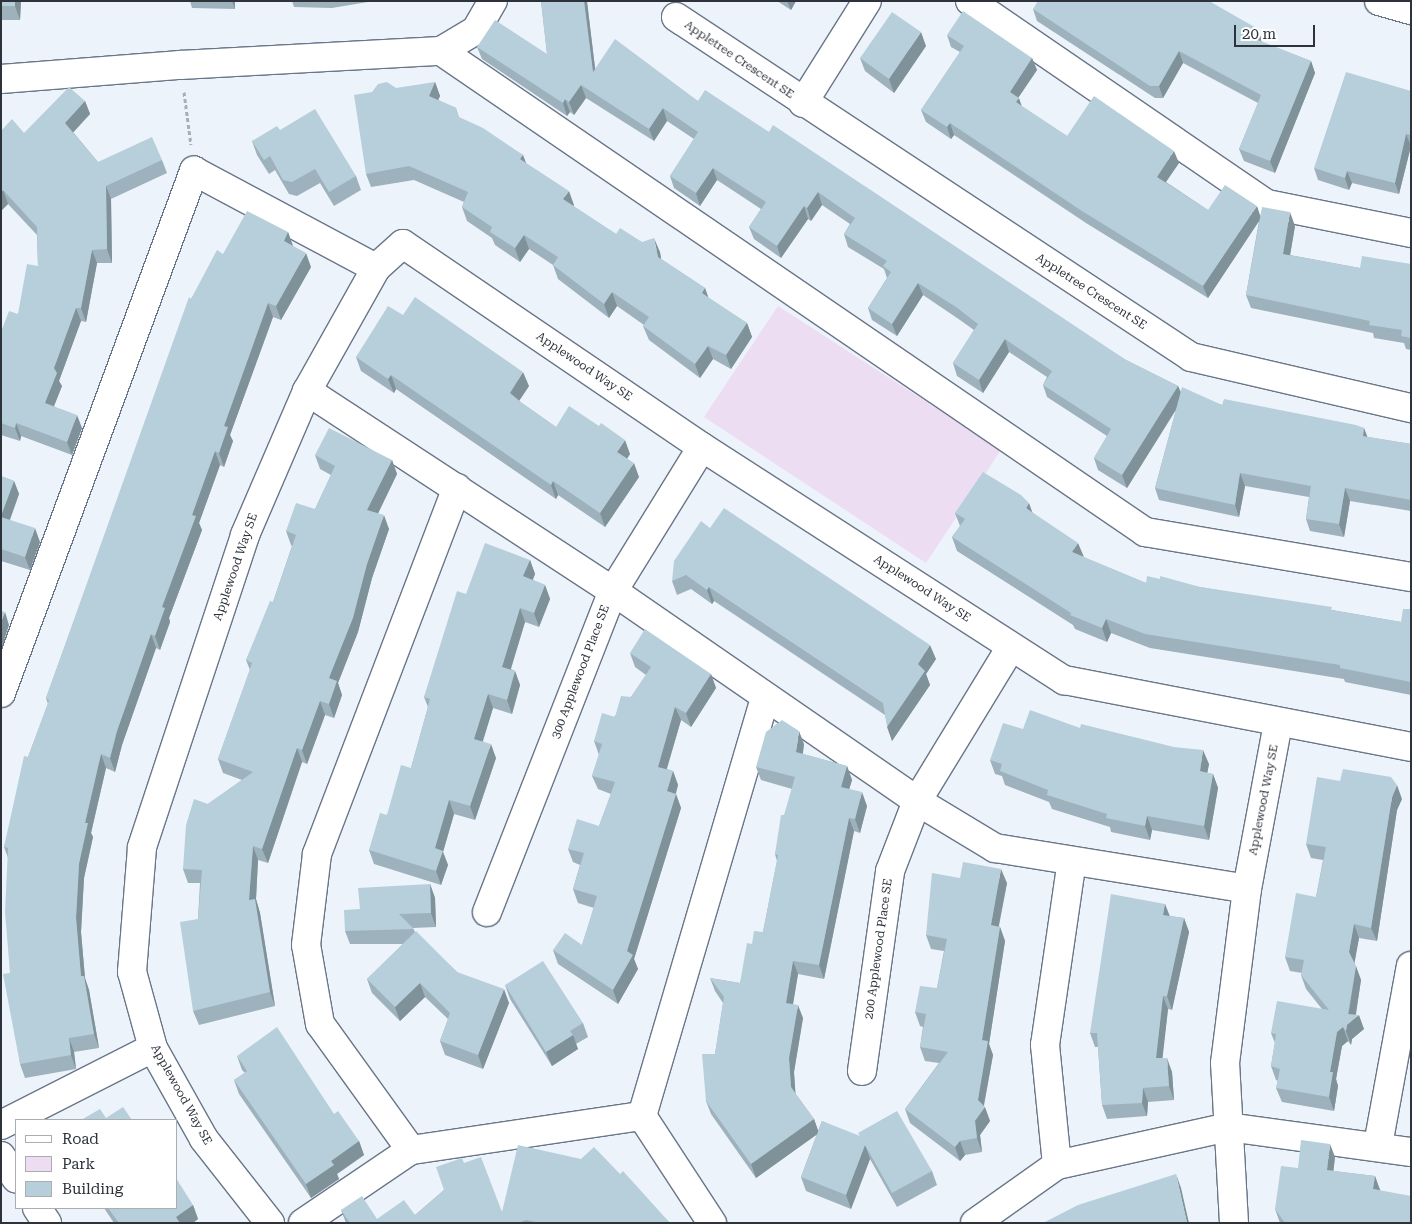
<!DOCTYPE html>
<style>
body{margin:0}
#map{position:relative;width:1412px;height:1224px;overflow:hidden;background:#edf3fb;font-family:"Roboto Serif",serif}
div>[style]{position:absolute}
.green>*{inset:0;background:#ecddf3}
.path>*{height:3px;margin-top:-1.5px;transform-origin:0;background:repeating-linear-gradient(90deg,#a8aeb6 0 4px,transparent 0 6.5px)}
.roads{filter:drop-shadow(1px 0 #697688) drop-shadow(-1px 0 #697688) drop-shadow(0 1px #697688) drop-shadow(0 -1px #697688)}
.minor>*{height:28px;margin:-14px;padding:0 14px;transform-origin:14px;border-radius:14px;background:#fff}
.wall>*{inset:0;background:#9db2bc}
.shaded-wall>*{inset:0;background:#7f9199}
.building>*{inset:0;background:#b6cfdb}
span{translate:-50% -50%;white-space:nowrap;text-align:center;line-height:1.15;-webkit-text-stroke:4px #fff;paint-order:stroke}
.street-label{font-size:12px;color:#2e333b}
.frame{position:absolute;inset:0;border:2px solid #2e333b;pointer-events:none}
.legend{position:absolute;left:15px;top:1119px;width:162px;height:90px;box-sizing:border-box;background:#fff;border:1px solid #abadb1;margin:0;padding:6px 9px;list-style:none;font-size:15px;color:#2e333b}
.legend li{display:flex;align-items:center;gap:10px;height:25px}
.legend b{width:25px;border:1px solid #abadb1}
.scale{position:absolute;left:1234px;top:25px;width:81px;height:22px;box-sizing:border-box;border:2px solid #2e333b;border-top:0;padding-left:6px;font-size:15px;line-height:18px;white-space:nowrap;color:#2e333b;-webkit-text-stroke:4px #fff;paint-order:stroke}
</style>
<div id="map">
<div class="green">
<i style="clip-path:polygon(778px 306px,1001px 450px,926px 563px,704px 417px)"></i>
</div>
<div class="path">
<i style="left:184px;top:92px;width:53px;rotate:82.5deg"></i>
</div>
<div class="roads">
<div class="minor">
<i style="left:970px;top:1px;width:360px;rotate:34.4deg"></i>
<i style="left:1267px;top:204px;width:147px;rotate:11.4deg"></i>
<i style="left:1379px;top:1px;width:33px;rotate:16deg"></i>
<i style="left:676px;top:17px;width:617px;rotate:33.43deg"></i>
<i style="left:1191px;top:357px;width:226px;rotate:13.1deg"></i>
<i style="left:441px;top:51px;width:853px;rotate:34.34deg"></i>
<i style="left:1145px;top:532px;width:270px;rotate:9.6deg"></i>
<i style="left:1px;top:79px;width:180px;rotate:-4.5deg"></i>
<i style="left:180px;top:65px;width:261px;rotate:-3.1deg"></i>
<i style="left:441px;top:51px;width:41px;rotate:-31deg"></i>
<i style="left:476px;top:30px;width:34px;rotate:-60deg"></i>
<i style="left:803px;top:103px;width:120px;rotate:-57.9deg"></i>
<i style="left:307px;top:391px;width:366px;rotate:33.2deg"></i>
<i style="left:613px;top:591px;width:369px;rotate:34.6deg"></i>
<i style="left:917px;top:801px;width:91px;rotate:31.1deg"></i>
<i style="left:995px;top:848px;width:255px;rotate:9.2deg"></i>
<i style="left:1px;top:693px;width:557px;rotate:-69.71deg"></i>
<i style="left:194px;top:171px;width:206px;rotate:28.1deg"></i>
<i style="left:487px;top:912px;width:345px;rotate:-68.6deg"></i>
<i style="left:613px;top:591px;width:169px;rotate:-58.3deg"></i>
<i style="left:862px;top:1071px;width:202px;rotate:-82deg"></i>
<i style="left:890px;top:871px;width:75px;rotate:-68.9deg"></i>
<i style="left:917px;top:801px;width:180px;rotate:-58.6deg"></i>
<i style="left:642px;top:1116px;width:436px;rotate:-73.6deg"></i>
<i style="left:1px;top:1125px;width:170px;rotate:-26.9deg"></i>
<i style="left:1378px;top:1145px;width:182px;rotate:-79.6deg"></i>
<i style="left:411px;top:1150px;width:155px;rotate:-125.8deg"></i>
<i style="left:320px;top:1024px;width:80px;rotate:-100deg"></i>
<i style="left:306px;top:945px;width:92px;rotate:-83.1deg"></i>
<i style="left:317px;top:854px;width:392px;rotate:-69.1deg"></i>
<i style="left:1px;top:1156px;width:27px;rotate:56deg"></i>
<i style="left:1057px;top:1165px;width:121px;rotate:-95.7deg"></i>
<i style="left:1045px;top:1045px;width:186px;rotate:-81.7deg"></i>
<i style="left:37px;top:1208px;width:18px;rotate:56deg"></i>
<i style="left:270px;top:1223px;width:107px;rotate:-128.2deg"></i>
<i style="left:204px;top:1139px;width:104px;rotate:-119.3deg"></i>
<i style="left:153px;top:1048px;width:79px;rotate:-105.4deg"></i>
<i style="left:132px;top:972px;width:125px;rotate:-85.4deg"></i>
<i style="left:142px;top:847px;width:329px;rotate:-71.7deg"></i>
<i style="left:245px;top:535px;width:157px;rotate:-66.7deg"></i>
<i style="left:307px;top:391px;width:141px;rotate:-60.7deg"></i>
<i style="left:376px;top:268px;width:36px;rotate:-42deg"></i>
<i style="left:403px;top:244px;width:361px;rotate:34.2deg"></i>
<i style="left:702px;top:447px;width:431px;rotate:32.8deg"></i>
<i style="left:1064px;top:680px;width:353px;rotate:10.9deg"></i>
<i style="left:303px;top:1223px;width:130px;rotate:-34.1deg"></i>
<i style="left:411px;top:1150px;width:233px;rotate:-8.4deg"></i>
<i style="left:642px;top:1116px;width:128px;rotate:56.8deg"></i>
<i style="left:975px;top:1223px;width:100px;rotate:-35.3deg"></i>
<i style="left:1057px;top:1165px;width:175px;rotate:-12.5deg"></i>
<i style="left:1228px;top:1127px;width:185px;rotate:7.8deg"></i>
<i style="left:1234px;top:1223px;width:160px;rotate:-93.2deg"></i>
<i style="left:1225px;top:1063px;width:175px;rotate:-82.8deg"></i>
<i style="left:1247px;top:889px;width:168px;rotate:-79.4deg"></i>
</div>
</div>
<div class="wall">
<i style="clip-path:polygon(1px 1px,21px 1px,20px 20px,1px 20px)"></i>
<i style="clip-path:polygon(190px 1px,235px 1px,235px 9px,192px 8px)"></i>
<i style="clip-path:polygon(292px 1px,374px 1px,332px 8px,294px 7px)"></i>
<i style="clip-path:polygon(541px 1px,587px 1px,595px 68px,698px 101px,769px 132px,1126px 360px,1178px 386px,1181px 392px,1222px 405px,1364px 428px,1367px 437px,1411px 444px,1411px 511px,1350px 501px,1344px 537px,1310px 531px,1306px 519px,1309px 497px,1245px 486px,1239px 517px,1159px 500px,1155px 488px,1176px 410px,1127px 488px,1098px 470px,1094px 458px,1107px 436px,1047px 397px,1043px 385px,1047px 377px,1009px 352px,983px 393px,957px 376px,953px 363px,974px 330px,960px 320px,923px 295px,897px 336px,872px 320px,868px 308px,887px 278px,884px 269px,848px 247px,844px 234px,850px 224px,822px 205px,811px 221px,808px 219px,781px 258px,754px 239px,749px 227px,761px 209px,717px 180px,700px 206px,674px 188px,670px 176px,694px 139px,667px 121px,654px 141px,586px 98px,574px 115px,570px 112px,567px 116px,482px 59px,477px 47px,547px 54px)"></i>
<i style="clip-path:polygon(777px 1px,796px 1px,791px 10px)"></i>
<i style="clip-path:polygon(1033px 9px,1262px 41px,1262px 42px,1311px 61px,1315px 73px,1275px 173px,1244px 161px,1239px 149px,1258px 103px,1183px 63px,1163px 98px,1155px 98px,1037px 21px)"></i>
<i style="clip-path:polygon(947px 35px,1032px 58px,1037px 70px,1018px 98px,1021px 106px,1067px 136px,1179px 163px,1166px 182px,1208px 210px,1260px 215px,1295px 226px,1290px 255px,1360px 268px,1411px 264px,1411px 350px,1406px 349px,1404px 343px,1374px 338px,1373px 333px,1251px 308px,1246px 295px,1259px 221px,1208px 298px,1086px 223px,954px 135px,951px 139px,926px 122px,921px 110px,960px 52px,951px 47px)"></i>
<i style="clip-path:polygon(926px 46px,894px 93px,865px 71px,860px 58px)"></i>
<i style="clip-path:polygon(435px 82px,440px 96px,438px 100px,456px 108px,459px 118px,523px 155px,526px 163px,574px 205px,573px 206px,616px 234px,642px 242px,660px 252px,661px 259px,705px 288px,708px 298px,747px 323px,752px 337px,731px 369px,713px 359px,700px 378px,649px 340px,643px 326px,644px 325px,617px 306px,609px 318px,558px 279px,553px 265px,529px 249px,520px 262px,495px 245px,492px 238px,467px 221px,462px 207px,464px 202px,414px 180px,371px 187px,366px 174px)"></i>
<i style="clip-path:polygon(1411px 91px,1411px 146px,1399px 194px,1352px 183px,1349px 190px,1318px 180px,1314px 168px)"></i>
<i style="clip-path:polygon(85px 101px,90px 114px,73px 132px,98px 162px,162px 160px,167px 173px,111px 199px,112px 263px,97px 263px,86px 322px,81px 321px,59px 381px,62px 386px,54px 406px,82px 428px,72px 455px,21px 436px,20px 441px,1px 435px,1px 332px,18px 314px,38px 266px,37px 235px,8px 204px,1px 211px,1px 131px,24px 133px)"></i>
<i style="clip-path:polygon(280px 130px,356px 176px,361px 190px,334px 206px,320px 183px,297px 196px,289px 194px,275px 170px,269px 174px,257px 155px,252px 141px)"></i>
<i style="clip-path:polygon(288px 232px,293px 246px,311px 267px,281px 320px,273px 317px,230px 435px,233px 441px,224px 467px,220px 465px,199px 523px,202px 530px,169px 618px,170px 622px,160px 650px,156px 648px,122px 745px,115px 772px,106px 768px,91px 833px,93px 837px,84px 878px,81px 932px,85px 978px,89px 990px,99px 1048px,74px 1052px,76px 1069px,25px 1078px,20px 1064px,10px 973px,8px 858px,4px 847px,28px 757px,48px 704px,46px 698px,191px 299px,223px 254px)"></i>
<i style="clip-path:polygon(403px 315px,529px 386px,519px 401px,556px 427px,630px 454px,627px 459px,639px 477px,605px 527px,558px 495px,556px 499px,396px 389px,394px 393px,361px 371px,356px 357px)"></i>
<i style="clip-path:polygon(315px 455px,392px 460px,397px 474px,378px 513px,389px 529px,372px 578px,358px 632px,338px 683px,342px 695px,334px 718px,325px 715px,307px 764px,302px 762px,268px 863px,258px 860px,256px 899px,260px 913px,275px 1006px,199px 1025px,193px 1011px,198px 919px,200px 883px,188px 883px,183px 869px,208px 804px,242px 780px,223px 773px,218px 759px,250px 670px,246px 660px,273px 602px,292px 546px,291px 545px,286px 531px,315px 509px,331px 475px,320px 469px)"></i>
<i style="clip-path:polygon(1px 476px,14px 481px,19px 494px,10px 520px,40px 542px,30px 570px,1px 561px)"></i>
<i style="clip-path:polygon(955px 513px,1033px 513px,1083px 557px,1146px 583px,1200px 587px,1401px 622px,1411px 609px,1411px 695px,1345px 682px,1344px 679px,1150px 648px,1111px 633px,1107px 642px,1075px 629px,1073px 625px,957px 551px,952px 537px,960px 526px)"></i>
<i style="clip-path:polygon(710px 528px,936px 659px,926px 674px,930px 685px,892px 741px,885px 715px,714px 601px,712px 604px,691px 589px,677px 595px,672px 581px)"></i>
<i style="clip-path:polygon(530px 560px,535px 574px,533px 580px,545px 585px,550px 599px,539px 627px,525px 622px,511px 669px,515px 671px,520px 685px,512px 714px,493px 708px,483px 741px,496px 758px,475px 820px,454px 814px,443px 852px,448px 865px,441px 885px,374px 864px,369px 850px,411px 768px,428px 707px,424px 697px,466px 594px)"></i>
<i style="clip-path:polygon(630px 653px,711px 674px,716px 688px,691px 727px,681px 720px,667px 769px,673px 771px,678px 785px,676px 794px,681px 808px,634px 959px,638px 969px,618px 1004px,558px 964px,553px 950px,582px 945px,594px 908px,578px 903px,573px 889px,580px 865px,573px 862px,568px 849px,599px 826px,611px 794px,598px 789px,592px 776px,599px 755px,594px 741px,631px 697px,646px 675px,635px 667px)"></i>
<i style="clip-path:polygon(1023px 729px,1209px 764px,1207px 773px,1213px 774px,1218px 788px,1209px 840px,1152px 830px,1150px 840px,1111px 832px,1110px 827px,1052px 809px,1049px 802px,1005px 785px,1002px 776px,995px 774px,990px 760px)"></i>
<i style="clip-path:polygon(804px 744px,803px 754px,847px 766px,852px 780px,849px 789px,867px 806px,860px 833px,854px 831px,824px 979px,798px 974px,793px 1004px,803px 1018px,794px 1072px,795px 1093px,814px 1119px,818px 1131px,822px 1121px,932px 1171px,937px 1185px,897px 1207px,870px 1159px,851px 1209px,806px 1191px,801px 1177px,817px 1134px,756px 1178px,711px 1114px,706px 1101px,715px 1054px,723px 1003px,715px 991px,710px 978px,740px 983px,752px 944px,763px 932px,777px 861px,775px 854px,792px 789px,761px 780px,756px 767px)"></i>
<i style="clip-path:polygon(1402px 799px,1397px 810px,1377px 941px,1359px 938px,1354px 962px,1361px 980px,1356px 1015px,1364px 1029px,1352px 1039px,1351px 1045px,1348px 1041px,1342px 1046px,1336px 1079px,1338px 1086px,1334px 1111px,1282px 1102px,1276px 1088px,1278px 1081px,1276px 1080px,1271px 1066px,1275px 1043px,1271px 1033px,1322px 1009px,1306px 989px,1301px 975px,1302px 973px,1290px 971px,1285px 957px,1316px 897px,1323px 860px,1311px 858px,1306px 844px)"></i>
<i style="clip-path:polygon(960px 878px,1007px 883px,999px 926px,1000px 927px,1005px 941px,989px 1044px,993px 1055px,984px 1106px,990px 1121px,980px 1135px,982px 1152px,965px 1155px,960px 1161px,910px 1123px,905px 1109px,939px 1063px,925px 1061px,920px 1047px,923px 1027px,920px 1026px,915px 1012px,937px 988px,944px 951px,931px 949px,926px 935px)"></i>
<i style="clip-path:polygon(430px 884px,435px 898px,436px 927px,413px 928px,415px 932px,457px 972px,509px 1003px,483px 1069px,445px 1055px,440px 1041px,448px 1019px,425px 997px,400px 1021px,372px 993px,367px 979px,403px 944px,350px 944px,345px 931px,360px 909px)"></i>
<i style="clip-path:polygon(1165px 904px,1170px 916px,1184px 918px,1189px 932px,1172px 1010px,1168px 1009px,1162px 1058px,1172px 1072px,1174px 1100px,1148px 1102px,1147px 1116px,1107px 1119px,1102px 1105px,1098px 1047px,1095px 1047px,1090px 1033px)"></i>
<i style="clip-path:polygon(505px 985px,583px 1023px,588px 1037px,576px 1044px,578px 1049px,552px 1066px,510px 999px)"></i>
<i style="clip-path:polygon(237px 1056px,334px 1114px,359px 1141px,364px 1155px,337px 1174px,339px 1179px,311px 1198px,239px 1094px,234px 1080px,245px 1073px,242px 1070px)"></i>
<i style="clip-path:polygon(1335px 1157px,1333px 1171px,1375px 1176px,1380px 1190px,1411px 1223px,1280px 1223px,1275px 1209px,1298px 1168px)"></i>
<i style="clip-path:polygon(464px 1163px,502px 1212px,620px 1174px,670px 1223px,346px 1223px,341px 1210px,377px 1219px,415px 1215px,444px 1190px)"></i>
<i style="clip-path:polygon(193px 1205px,198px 1219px,193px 1223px,114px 1223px,104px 1208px,176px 1208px)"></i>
</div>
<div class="shaded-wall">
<i style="clip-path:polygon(15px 1px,21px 1px,20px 20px,15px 6px)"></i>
<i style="clip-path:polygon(232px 1px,235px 1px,235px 9px)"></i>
<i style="clip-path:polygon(584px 1px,587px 2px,597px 84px,593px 72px)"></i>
<i style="clip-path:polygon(787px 1px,796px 1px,791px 10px)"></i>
<i style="clip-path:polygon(1258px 29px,1262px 41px,1257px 50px,1253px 38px)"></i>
<i style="clip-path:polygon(921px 32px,926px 46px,894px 93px,889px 79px)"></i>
<i style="clip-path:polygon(1179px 51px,1183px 63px,1163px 98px,1159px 86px)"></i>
<i style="clip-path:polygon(1032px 58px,1037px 70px,1014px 104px,1010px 92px)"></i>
<i style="clip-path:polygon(1311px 61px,1315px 73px,1275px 173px,1270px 161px)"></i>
<i style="clip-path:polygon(435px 82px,440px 96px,434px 109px,429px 96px)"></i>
<i style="clip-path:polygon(581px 85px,586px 98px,574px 115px,569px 102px)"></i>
<i style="clip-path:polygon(1019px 98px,1023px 110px,1016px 102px)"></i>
<i style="clip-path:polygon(565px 99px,570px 112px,567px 116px,563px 103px)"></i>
<i style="clip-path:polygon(85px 101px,90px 114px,70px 136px,65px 123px)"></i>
<i style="clip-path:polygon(663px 108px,667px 121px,654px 141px,649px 129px)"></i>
<i style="clip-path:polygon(950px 123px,954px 135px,951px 139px,947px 127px)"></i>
<i style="clip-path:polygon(1406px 134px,1411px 146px,1399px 194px,1395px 183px)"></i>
<i style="clip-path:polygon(1174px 151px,1179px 163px,1161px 189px,1157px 177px)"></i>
<i style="clip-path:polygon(523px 155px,528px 169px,520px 159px)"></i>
<i style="clip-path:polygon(713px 168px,717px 180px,700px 206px,696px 193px)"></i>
<i style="clip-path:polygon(1347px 171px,1352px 183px,1349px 190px,1345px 178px)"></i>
<i style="clip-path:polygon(106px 186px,111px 199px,112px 263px,107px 249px)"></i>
<i style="clip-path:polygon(3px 190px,8px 204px,1px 211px,1px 193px)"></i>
<i style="clip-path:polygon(569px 191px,574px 205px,568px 213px,563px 199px)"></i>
<i style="clip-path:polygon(818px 192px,822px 205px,811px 221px,807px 208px)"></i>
<i style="clip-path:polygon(804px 206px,808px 219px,781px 258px,777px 246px)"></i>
<i style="clip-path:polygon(1257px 206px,1261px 218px,1208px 298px,1203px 286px)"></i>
<i style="clip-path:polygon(1290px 212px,1295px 226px,1288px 267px,1283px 254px)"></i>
<i style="clip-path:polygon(288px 232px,293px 246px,284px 241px)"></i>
<i style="clip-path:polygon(524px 235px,529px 249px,520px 262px,515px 248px)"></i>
<i style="clip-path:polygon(654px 238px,660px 252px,663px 271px,658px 257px)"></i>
<i style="clip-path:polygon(92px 250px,97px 263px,86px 322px,81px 308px)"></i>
<i style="clip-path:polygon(306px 253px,311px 267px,281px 320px,276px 306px)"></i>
<i style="clip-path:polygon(918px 283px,923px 295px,897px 336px,892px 324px)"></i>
<i style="clip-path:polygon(705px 288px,710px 302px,702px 293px)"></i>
<i style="clip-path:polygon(612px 292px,617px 306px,609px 318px,604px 304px)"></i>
<i style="clip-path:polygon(268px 303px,273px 317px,230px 435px,233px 441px,224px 467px,219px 453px,224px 426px)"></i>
<i style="clip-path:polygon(76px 308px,81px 321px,59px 381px,62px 386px,50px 416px,45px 403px,54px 368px)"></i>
<i style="clip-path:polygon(747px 323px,752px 337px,731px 369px,726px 355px)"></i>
<i style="clip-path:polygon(1005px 339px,1009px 352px,983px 393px,979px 380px)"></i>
<i style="clip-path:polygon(708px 346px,713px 359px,700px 378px,695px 364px)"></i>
<i style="clip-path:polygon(523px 372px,529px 386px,515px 407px,510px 393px)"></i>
<i style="clip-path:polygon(391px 375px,396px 389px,394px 393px,388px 379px)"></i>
<i style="clip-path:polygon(1178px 386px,1183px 398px,1127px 488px,1122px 475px)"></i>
<i style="clip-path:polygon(77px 415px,82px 428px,72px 455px,67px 442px)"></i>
<i style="clip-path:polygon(16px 423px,21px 436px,20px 441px,15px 428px)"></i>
<i style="clip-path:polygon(1364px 428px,1369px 441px,1363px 436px)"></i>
<i style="clip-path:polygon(625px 440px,630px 454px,622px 466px,617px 452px)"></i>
<i style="clip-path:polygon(215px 451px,220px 465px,199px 523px,202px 530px,169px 618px,170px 622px,160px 650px,155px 636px,162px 607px,192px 515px)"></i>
<i style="clip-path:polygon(392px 460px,397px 474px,373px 524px,367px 510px)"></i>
<i style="clip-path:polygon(634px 463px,639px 477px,605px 527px,600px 513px)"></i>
<i style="clip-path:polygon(1240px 473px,1245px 486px,1239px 517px,1235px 505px)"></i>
<i style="clip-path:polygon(14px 481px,19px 494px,6px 530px,1px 516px)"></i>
<i style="clip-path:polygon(553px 481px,558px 495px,556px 499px,551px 485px)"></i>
<i style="clip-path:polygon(1345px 488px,1350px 501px,1344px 537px,1339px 524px)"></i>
<i style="clip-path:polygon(1029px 503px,1034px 517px,1026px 508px)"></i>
<i style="clip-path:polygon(384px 515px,389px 529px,372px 578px,358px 632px,338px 683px,342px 695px,334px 718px,329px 704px,329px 678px,367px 564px)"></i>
<i style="clip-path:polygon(35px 528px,40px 542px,30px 570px,25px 557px)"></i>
<i style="clip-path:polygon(1078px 543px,1084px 557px,1072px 552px)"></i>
<i style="clip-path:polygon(530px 560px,535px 574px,528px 590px,523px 576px)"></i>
<i style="clip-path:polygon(545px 585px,550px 599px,539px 627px,534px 613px)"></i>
<i style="clip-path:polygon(709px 587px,714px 601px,712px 604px,707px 590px)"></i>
<i style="clip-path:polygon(520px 608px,525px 622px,507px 681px,502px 667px)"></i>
<i style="clip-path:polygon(5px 612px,9px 625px,1px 650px,1px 622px)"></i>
<i style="clip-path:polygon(1106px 619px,1111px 633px,1107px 642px,1102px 628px)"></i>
<i style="clip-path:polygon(151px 634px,156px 648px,122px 745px,115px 772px,110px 758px,117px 731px)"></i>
<i style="clip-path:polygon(930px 645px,936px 659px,926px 674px,930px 685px,892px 741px,887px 727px,918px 664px)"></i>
<i style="clip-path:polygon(515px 671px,520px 685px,512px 714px,507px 700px)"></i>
<i style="clip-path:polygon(711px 674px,716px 688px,691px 727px,686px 713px)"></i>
<i style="clip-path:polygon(488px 694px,493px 708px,479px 753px,474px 739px)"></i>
<i style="clip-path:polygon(320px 701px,325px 715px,307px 764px,302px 750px)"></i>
<i style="clip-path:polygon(675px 707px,681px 720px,663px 781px,658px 767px)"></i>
<i style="clip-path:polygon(799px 731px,804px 744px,801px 765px,796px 752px)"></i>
<i style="clip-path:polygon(491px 744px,496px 758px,475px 820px,470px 806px)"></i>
<i style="clip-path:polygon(297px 748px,302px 762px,268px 863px,262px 849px)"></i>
<i style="clip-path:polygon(1203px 750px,1209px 764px,1205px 785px,1200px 771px)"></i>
<i style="clip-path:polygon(101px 754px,106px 768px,91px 833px,93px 837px,84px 878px,81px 932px,85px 978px,89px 990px,99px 1048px,94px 1034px,81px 976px,76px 918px,79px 864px,85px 823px)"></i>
<i style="clip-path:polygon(847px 766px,852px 780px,846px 800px,841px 787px)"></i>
<i style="clip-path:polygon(673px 771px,678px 785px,672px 805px,667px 791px)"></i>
<i style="clip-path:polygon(1213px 774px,1218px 788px,1209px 840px,1204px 826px)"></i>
<i style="clip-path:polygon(1397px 785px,1402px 799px,1397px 810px,1377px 941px,1371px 928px,1392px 797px)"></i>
<i style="clip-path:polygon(862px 792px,867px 806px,860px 833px,855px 819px)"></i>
<i style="clip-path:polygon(676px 794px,681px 808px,634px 959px,638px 969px,618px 1004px,613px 990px,627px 951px)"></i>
<i style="clip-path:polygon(449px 800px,454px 814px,443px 852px,448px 865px,441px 885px,436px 871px,435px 848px)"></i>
<i style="clip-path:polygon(1147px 816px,1152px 830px,1150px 840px,1145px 826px)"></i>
<i style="clip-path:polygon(849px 818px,854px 831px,824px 979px,819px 965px)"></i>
<i style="clip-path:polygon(253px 846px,258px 860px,256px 899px,260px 913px,275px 1006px,270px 992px,249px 900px)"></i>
<i style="clip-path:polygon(1001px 869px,1007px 883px,996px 939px,991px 925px)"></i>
<i style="clip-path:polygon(430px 884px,435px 898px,436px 927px,431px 913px)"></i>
<i style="clip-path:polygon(1165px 904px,1170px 918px,1163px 915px)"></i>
<i style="clip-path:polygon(1184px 918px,1189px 932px,1172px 1010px,1167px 996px)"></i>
<i style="clip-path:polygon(1354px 924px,1359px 938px,1354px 966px,1349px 952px)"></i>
<i style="clip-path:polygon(1000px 927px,1005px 941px,989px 1044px,993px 1055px,983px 1109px,985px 1107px,990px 1121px,980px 1135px,982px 1152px,977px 1138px,975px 1121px,978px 1100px,982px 1040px)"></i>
<i style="clip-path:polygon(793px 961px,798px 974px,791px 1016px,786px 1003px)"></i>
<i style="clip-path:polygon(1356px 966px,1361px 980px,1355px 1018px,1359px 1015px,1364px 1029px,1352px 1039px,1351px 1045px,1346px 1031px)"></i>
<i style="clip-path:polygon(420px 983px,425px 997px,400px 1021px,395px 1007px)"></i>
<i style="clip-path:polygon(504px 989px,509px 1003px,483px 1069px,478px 1055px)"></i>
<i style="clip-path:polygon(1163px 996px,1168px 1009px,1161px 1072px,1156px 1058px)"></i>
<i style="clip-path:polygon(798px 1005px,803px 1018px,794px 1072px,796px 1100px,791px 1087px,789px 1058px)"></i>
<i style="clip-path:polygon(1343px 1027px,1348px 1041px,1342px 1046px,1336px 1079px,1338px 1086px,1334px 1111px,1329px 1097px,1330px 1072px,1337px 1032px)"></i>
<i style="clip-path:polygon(573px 1035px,578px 1049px,552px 1066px,546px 1052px)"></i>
<i style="clip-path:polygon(69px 1038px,74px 1052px,76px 1069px,71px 1055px)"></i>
<i style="clip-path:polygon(1167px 1058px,1172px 1072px,1174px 1100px,1169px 1086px)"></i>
<i style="clip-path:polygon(1143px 1088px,1148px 1102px,1147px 1116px,1142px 1103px)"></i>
<i style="clip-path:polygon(814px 1119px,819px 1133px,756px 1178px,751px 1164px)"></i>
<i style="clip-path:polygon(359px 1141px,364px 1155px,337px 1174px,339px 1179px,311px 1198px,306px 1184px,331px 1161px)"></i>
<i style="clip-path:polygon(960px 1141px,965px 1155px,960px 1161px,955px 1147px)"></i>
<i style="clip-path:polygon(1330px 1144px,1335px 1157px,1332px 1184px,1327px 1170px)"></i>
<i style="clip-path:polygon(865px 1145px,870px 1159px,851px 1209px,846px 1195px)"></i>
<i style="clip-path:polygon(1176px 1174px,1181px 1188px,1189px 1223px,1187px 1223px)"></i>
<i style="clip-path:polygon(1375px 1176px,1380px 1190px,1373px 1189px)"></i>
<i style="clip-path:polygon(193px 1205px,198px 1219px,193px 1223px,178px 1223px,176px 1217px)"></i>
</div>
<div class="building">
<i style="clip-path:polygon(1px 1px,15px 1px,15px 6px,1px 6px)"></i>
<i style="clip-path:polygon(541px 1px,584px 1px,593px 72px,615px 39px,698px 101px,705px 90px,769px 132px,773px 125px,1126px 360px,1178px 386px,1122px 475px,1094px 458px,1111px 429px,1043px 385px,1052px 371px,1005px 339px,979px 380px,953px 363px,978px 324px,956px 307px,918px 283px,892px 324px,868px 308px,891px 272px,883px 266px,887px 261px,844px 234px,855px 218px,818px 192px,807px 208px,804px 206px,777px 246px,749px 227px,766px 202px,713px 168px,696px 193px,670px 176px,698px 132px,663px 108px,649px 129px,581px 85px,569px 102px,565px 99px,563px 103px,477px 47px,495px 20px,547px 54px)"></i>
<i style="clip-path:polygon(1038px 1px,1209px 1px,1258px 29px,1253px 38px,1311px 61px,1270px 161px,1239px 149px,1261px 95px,1179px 51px,1159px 86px,1150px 86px,1033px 9px)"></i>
<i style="clip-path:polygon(963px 11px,1032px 58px,1010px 92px,1019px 98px,1016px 102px,1067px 136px,1094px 96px,1174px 151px,1157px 177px,1208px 210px,1225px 185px,1257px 206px,1203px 286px,1082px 211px,950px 123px,947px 127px,921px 110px,964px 46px,947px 35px)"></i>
<i style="clip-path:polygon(892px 12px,921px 32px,889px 79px,860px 58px)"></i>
<i style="clip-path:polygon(1346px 72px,1411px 91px,1411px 135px,1406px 134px,1395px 183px,1347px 171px,1345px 178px,1314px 168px)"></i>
<i style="clip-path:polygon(387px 82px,396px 88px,435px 82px,429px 96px,456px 108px,459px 117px,483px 128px,523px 155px,520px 159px,569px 191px,563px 199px,616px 234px,620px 228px,642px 242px,654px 238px,658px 257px,705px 288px,702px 293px,747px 323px,726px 355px,708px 346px,695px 364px,643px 326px,649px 317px,612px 292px,604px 304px,553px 265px,558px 257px,524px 235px,515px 248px,490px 232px,492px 227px,462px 207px,468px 192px,409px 166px,366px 174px,354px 95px,372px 92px,378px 84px)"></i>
<i style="clip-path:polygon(69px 87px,85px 101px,65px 123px,98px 162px,152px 137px,162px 160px,106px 186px,107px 249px,92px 250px,81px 308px,76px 308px,54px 368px,57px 373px,45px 403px,77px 415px,67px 442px,16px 423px,15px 428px,1px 423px,1px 332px,9px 311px,18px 314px,27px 264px,38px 266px,37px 227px,3px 190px,1px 193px,1px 131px,12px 119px,24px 133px)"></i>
<i style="clip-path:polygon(315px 109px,356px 176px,329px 192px,315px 169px,292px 182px,283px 180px,270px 156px,264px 160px,252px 141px,277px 126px,280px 130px)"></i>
<i style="clip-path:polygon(1262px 207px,1290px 212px,1283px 254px,1360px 268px,1362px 256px,1411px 264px,1411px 338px,1401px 336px,1402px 330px,1369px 325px,1370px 321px,1246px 295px)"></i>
<i style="clip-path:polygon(247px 211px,288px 232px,284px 241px,306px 253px,276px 306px,268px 303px,224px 426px,228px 427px,219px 453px,215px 451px,192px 515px,196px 516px,162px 607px,165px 608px,155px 636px,151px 634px,117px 731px,110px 758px,101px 754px,85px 823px,88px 823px,79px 864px,76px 918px,81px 976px,84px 976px,94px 1034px,69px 1038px,71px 1055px,20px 1064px,3px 974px,10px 973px,5px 912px,8px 848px,4px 847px,24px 756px,28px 757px,49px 700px,46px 698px,189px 297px,191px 299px,217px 250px,223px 254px)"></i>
<i style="clip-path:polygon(415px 297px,523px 372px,510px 393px,522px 403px,556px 427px,569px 406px,599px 426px,601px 423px,625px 440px,617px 452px,634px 463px,600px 513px,553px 481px,551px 485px,391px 375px,388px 379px,356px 357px,388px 306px,403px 315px)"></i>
<i style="clip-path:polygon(1182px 387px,1222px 405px,1224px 399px,1356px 425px,1364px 428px,1363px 436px,1411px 444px,1411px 500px,1345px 488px,1339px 524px,1306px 519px,1311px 486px,1240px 473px,1235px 505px,1155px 488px)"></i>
<i style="clip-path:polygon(329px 428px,392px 460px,367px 510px,384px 515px,367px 564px,353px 618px,329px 678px,337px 681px,329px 704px,320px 701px,302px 750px,297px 748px,262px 849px,253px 846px,249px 900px,255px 899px,270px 992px,193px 1011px,180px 922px,198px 919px,202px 870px,183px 869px,186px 825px,194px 799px,208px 804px,253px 772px,218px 759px,252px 663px,246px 660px,270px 601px,273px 602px,296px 535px,286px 531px,296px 503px,315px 509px,335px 466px,315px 455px)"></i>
<i style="clip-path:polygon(983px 472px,1021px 495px,1029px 503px,1026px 508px,1078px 543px,1072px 552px,1146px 583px,1147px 576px,1160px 579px,1160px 576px,1200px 587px,1332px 607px,1331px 610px,1401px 622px,1403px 609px,1411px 609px,1411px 682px,1340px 668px,1340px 665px,1145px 634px,1106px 619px,1102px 628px,1070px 615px,1071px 613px,952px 537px,965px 519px,955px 513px)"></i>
<i style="clip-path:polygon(1px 476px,14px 481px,1px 516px)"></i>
<i style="clip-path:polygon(724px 508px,930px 645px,918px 664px,925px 671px,887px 727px,883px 703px,709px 587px,707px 590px,686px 575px,672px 581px,674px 561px,701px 521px,710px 528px)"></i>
<i style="clip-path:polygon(1px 517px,35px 528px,25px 557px,1px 549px)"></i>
<i style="clip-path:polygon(485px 543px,530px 560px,523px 576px,545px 585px,534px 613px,520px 608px,502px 667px,515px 671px,507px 700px,488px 694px,474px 739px,491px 744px,470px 806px,449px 800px,435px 848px,443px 851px,436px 871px,369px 850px,380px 813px,387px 815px,401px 765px,411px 768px,430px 699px,424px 697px,457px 591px,466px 594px)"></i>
<i style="clip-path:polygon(1px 611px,5px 612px,1px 622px)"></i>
<i style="clip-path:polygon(645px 629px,711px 674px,686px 713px,675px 707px,658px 767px,673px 771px,667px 791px,676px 794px,627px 951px,633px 955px,613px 990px,553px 950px,565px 933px,582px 945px,597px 896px,573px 889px,584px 853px,568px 849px,577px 819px,599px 826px,615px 782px,592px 776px,602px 744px,594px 741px,602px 713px,615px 717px,621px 696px,631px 697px,651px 667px,630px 653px)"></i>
<i style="clip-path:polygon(1030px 710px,1080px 728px,1081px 724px,1174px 747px,1203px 750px,1200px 771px,1213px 774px,1204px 826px,1147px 816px,1145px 826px,1106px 818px,1107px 814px,1047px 795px,1048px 790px,1000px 771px,1002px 764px,990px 760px,1003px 723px,1023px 729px)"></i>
<i style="clip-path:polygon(782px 720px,799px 731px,796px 752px,847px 766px,841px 787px,862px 792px,855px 819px,849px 818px,819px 965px,793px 961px,786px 1003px,798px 1005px,789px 1058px,791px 1087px,814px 1119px,751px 1164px,706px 1101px,702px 1054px,715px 1054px,724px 997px,710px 978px,740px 983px,747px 943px,752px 944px,754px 931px,763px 932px,778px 855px,775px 854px,781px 815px,784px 815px,795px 777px,756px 767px,766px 732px)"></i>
<i style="clip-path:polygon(1343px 769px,1391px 777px,1397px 785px,1392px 797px,1371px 928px,1354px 924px,1349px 952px,1356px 966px,1348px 1014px,1359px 1015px,1347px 1025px,1346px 1031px,1343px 1027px,1337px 1032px,1330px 1072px,1333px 1072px,1329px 1097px,1276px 1088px,1280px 1069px,1271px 1066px,1276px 1034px,1271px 1033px,1277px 1001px,1329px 1010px,1301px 975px,1304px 960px,1285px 957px,1296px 893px,1316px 897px,1326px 847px,1306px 844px,1317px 777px,1340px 781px)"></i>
<i style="clip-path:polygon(963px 862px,1001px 869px,991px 925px,1000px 927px,982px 1040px,988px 1041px,978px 1100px,985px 1107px,975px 1121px,977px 1138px,960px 1141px,955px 1147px,905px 1109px,948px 1052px,920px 1047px,926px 1014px,915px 1012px,920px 986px,937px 988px,947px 939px,926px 935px,932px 873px,960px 878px)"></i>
<i style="clip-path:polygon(430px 884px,431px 913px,399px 914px,414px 929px,345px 931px,344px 910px,360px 909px,358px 888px)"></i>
<i style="clip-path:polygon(1111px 894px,1165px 904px,1163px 915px,1184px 918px,1167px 996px,1163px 996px,1156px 1058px,1167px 1058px,1169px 1086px,1143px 1088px,1142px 1103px,1102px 1105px,1097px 1033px,1090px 1033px)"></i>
<i style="clip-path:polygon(416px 931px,457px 972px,504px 989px,478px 1055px,440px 1041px,450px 1013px,420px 983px,395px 1007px,367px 979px)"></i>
<i style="clip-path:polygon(543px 961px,583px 1023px,570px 1031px,573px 1035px,546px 1052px,505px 985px)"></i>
<i style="clip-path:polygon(277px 1027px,334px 1114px,338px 1111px,359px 1141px,331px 1161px,334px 1165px,306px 1184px,234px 1080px,247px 1071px,237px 1056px)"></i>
<i style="clip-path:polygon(123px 1107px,132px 1120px,81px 1120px,100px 1109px,106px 1118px)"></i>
<i style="clip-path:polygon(897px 1111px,932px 1171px,892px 1193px,865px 1145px,846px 1195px,801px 1177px,822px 1121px,860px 1136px,858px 1133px)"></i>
<i style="clip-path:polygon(1301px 1140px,1330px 1144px,1327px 1170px,1375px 1176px,1373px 1189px,1411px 1196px,1411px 1223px,1285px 1223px,1275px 1209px,1281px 1166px,1298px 1168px)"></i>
<i style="clip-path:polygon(518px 1145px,581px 1159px,594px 1147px,620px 1174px,623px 1171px,670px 1223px,540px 1223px,526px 1220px,518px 1223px,350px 1223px,341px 1210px,362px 1196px,377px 1219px,404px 1200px,415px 1215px,444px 1190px,436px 1167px,462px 1158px,464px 1163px,481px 1157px,502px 1212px)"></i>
<i style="clip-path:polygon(1176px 1174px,1187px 1223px,1043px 1223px,1078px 1205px)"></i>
<i style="clip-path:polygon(176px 1178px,193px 1205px,176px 1217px,180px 1223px,119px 1223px,108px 1208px,176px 1208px)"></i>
</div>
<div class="street-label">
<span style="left:739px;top:60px;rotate:34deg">Appletree Crescent SE</span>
<span style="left:1091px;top:292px;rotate:33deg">Appletree Crescent SE</span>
<span style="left:584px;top:367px;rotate:34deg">Applewood Way SE</span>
<span style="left:236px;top:567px;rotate:-71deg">Applewood Way SE</span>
<span style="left:922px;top:589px;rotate:33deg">Applewood Way SE</span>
<span style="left:581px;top:672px;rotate:-69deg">300 Applewood Place SE</span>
<span style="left:1264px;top:800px;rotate:-79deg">Applewood Way SE</span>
<span style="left:879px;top:949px;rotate:-82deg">200 Applewood Place SE</span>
<span style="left:181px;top:1095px;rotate:61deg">Applewood Way SE</span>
</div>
<div class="frame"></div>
<ul class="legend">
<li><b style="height:6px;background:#fff"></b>Road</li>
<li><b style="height:14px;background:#ecddf3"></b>Park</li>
<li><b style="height:14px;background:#b6cfdb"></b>Building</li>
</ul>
<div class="scale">20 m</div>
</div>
